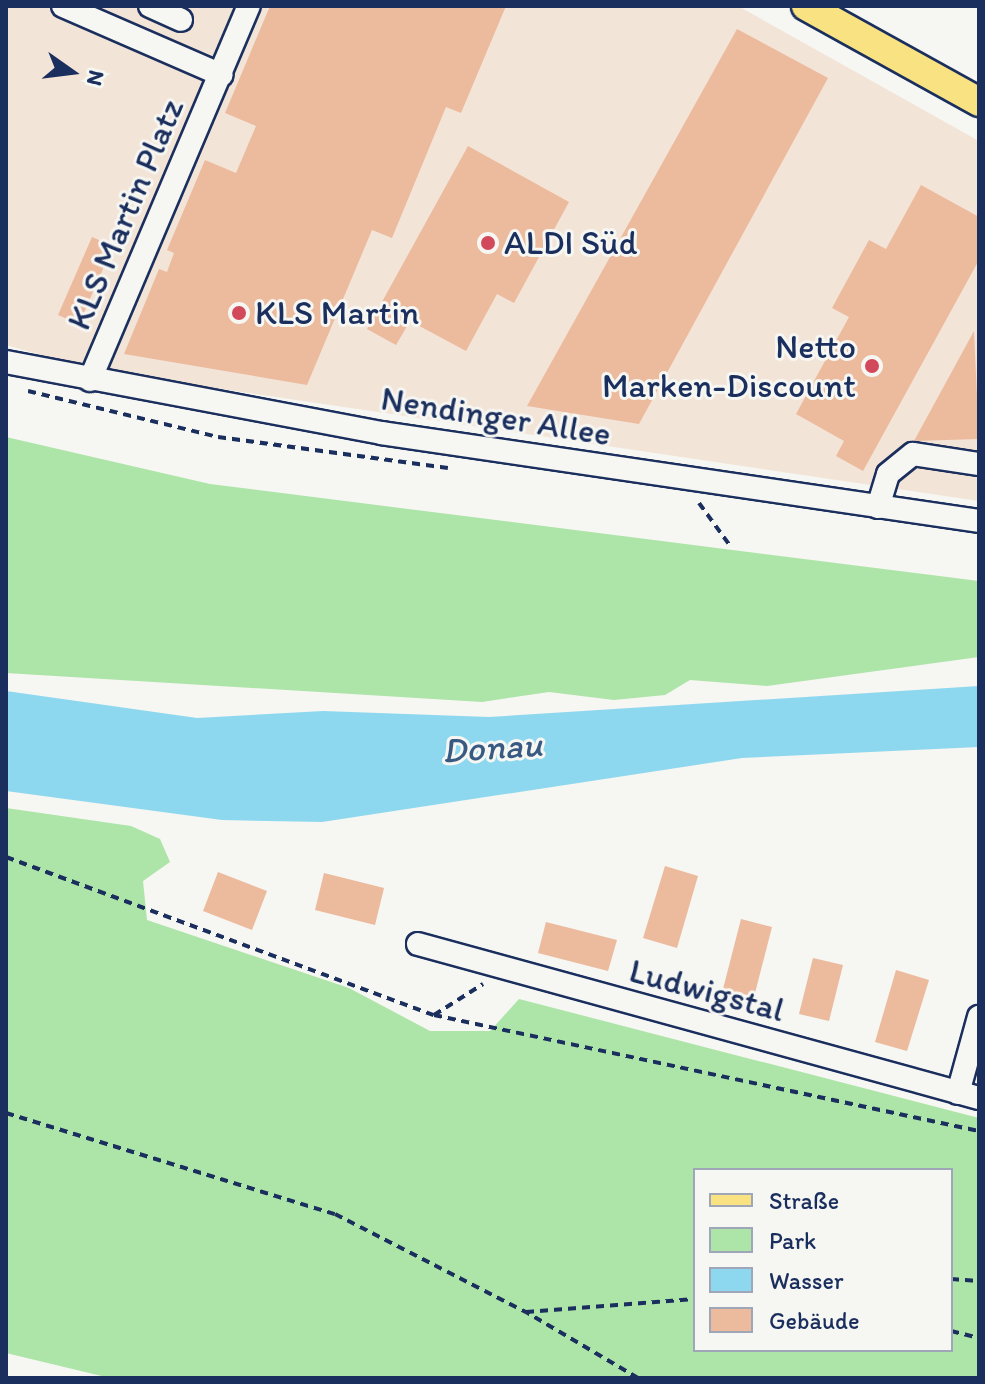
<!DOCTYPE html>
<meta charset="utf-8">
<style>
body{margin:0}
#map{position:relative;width:985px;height:1384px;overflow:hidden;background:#f6f6f2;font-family:Itim,sans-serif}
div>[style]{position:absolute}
.built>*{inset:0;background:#f3e4d8}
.green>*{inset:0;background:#ade4a8}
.water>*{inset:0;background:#8dd8ee}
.building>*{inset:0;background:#ecba9d}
.path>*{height:4px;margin-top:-2px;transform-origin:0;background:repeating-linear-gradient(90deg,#1b2f5e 0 8px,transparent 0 14px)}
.roads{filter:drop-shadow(2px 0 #1b2f5e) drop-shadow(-2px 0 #1b2f5e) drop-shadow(0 2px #1b2f5e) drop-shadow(0 -2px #1b2f5e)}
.minor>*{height:22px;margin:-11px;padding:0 11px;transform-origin:11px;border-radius:11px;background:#f6f6f2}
.major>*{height:28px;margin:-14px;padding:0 14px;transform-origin:14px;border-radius:14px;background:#f8e281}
.dots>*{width:22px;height:22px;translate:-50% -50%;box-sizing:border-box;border:4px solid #f6f6f2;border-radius:50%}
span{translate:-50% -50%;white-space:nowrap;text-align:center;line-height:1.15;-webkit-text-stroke:6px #f6f6f2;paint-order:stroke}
.street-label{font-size:34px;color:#1b2f5e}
.poi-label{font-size:34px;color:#1b2f5e}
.left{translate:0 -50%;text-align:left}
.right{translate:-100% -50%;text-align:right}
.water-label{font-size:36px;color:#385982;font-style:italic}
.frame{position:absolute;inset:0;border:8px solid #1b2f5e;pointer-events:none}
.legend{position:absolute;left:693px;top:1168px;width:260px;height:184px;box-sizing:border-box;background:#f6f6f2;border:2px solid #9ea6b7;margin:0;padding:10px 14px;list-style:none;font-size:24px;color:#1b2f5e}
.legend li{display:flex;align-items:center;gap:16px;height:40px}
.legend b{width:40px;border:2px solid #9ea6b7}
.north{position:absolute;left:32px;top:32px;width:80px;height:80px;-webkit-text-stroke:6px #f6f6f2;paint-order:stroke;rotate:104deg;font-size:22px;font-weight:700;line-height:32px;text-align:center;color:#1b2f5e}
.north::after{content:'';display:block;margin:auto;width:28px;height:36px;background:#1b2f5e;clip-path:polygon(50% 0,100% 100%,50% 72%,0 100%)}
</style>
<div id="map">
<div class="built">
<i style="clip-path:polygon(6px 6px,738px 6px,979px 141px,979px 501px,94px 370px,6px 345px)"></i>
</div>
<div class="green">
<i style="clip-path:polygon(6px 437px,210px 484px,979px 581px,979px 657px,767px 686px,690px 680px,665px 695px,614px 700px,549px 692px,482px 702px,6px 673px)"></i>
<i style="clip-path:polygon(evenodd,6px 808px,131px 826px,160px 839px,170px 862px,143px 881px,147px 920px,349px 988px,430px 1031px,490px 1031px,519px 999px,979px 1118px,979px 1378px,110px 1378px,6px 1353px,6px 808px,695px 1170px,951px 1170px,951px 1350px,695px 1350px,695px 1170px)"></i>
</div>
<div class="water">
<i style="clip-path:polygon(979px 686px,979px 747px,742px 758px,322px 822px,222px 820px,6px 791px,6px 691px,197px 718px,323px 711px,489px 717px)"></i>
</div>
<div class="building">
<i style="clip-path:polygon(270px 6px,506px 6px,461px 113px,446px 107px,392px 238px,372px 230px,307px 385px,124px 354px,159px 269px,167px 272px,174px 253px,167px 250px,205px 160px,236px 173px,256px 126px,225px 113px)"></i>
<i style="clip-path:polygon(737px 29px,828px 78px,639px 424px,527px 406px)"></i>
<i style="clip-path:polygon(468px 146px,569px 202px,514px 303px,497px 294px,466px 351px,410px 321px,396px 345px,367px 329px)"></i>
<i style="clip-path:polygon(921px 185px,979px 217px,979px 260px,863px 471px,836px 456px,844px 441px,796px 414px,849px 317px,832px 308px,869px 240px,886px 249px)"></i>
<i style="clip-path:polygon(92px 237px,113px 246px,79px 324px,58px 315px)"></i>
<i style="clip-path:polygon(974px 331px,979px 439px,914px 441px)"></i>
<i style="clip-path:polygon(665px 866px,698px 876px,677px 948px,643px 938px)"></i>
<i style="clip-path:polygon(218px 872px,267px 891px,252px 930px,203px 911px)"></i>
<i style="clip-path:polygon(324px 873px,384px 888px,375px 925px,315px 910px)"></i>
<i style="clip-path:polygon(741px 919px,772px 927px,754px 997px,723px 989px)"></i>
<i style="clip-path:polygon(546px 922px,617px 940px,608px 971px,538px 953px)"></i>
<i style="clip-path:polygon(813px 958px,843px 965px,829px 1021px,799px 1014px)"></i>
<i style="clip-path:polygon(896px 970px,929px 980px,907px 1051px,875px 1042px)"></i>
</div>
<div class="path">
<i style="left:28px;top:391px;width:195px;rotate:13.6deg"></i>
<i style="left:218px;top:437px;width:232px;rotate:7.7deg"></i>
<i style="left:699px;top:503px;width:54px;rotate:54deg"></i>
<i style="left:6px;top:857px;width:456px;rotate:20.3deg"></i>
<i style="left:434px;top:1015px;width:557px;rotate:12.02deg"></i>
<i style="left:434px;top:1015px;width:58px;rotate:-32.3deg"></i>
<i style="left:6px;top:1113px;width:344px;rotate:17.1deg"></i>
<i style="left:335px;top:1214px;width:215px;rotate:27.2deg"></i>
<i style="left:951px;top:1279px;width:28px;rotate:4deg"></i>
<i style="left:951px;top:1331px;width:29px;rotate:14deg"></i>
<i style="left:638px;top:1378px;width:130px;rotate:-149.5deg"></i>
<i style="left:526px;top:1312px;width:169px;rotate:-4.4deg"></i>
</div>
<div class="roads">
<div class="minor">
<i style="left:63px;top:6px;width:173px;rotate:23.5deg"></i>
<i style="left:150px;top:6px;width:34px;rotate:24deg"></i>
<i style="left:6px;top:362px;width:382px;rotate:10.7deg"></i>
<i style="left:381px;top:433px;width:604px;rotate:8.37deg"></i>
<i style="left:90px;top:380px;width:406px;rotate:-67deg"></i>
<i style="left:878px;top:507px;width:34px;rotate:-73deg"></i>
<i style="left:888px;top:474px;width:32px;rotate:-39deg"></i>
<i style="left:913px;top:454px;width:67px;rotate:8.6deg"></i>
<i style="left:418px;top:944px;width:582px;rotate:15.35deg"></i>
<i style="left:958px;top:1093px;width:79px;rotate:-74.6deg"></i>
</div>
<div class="major">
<i style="left:806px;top:6px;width:198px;rotate:29deg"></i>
</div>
</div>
<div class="dots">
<i style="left:488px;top:243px;background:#d1495b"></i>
<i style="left:239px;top:313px;background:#d1495b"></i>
<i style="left:872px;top:366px;background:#d1495b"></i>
</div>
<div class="street-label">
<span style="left:125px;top:214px;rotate:-67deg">KLS Martin Platz</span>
<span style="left:496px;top:416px;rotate:9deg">Nendinger Allee</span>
<span style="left:707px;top:990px;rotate:15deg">Ludwigstal</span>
</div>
<div class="poi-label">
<span class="left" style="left:504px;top:243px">ALDI Süd</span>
<span class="left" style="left:255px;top:313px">KLS Martin</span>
<span class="right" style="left:856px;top:366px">Netto<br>Marken-Discount</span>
</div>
<div class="water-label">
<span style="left:492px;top:747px;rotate:-4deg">Donau</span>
</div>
<div class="frame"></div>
<ul class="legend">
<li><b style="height:10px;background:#f8e281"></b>Straße</li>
<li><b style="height:22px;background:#ade4a8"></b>Park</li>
<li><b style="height:22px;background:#8dd8ee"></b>Wasser</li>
<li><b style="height:22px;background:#ecba9d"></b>Gebäude</li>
</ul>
<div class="north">N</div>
</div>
